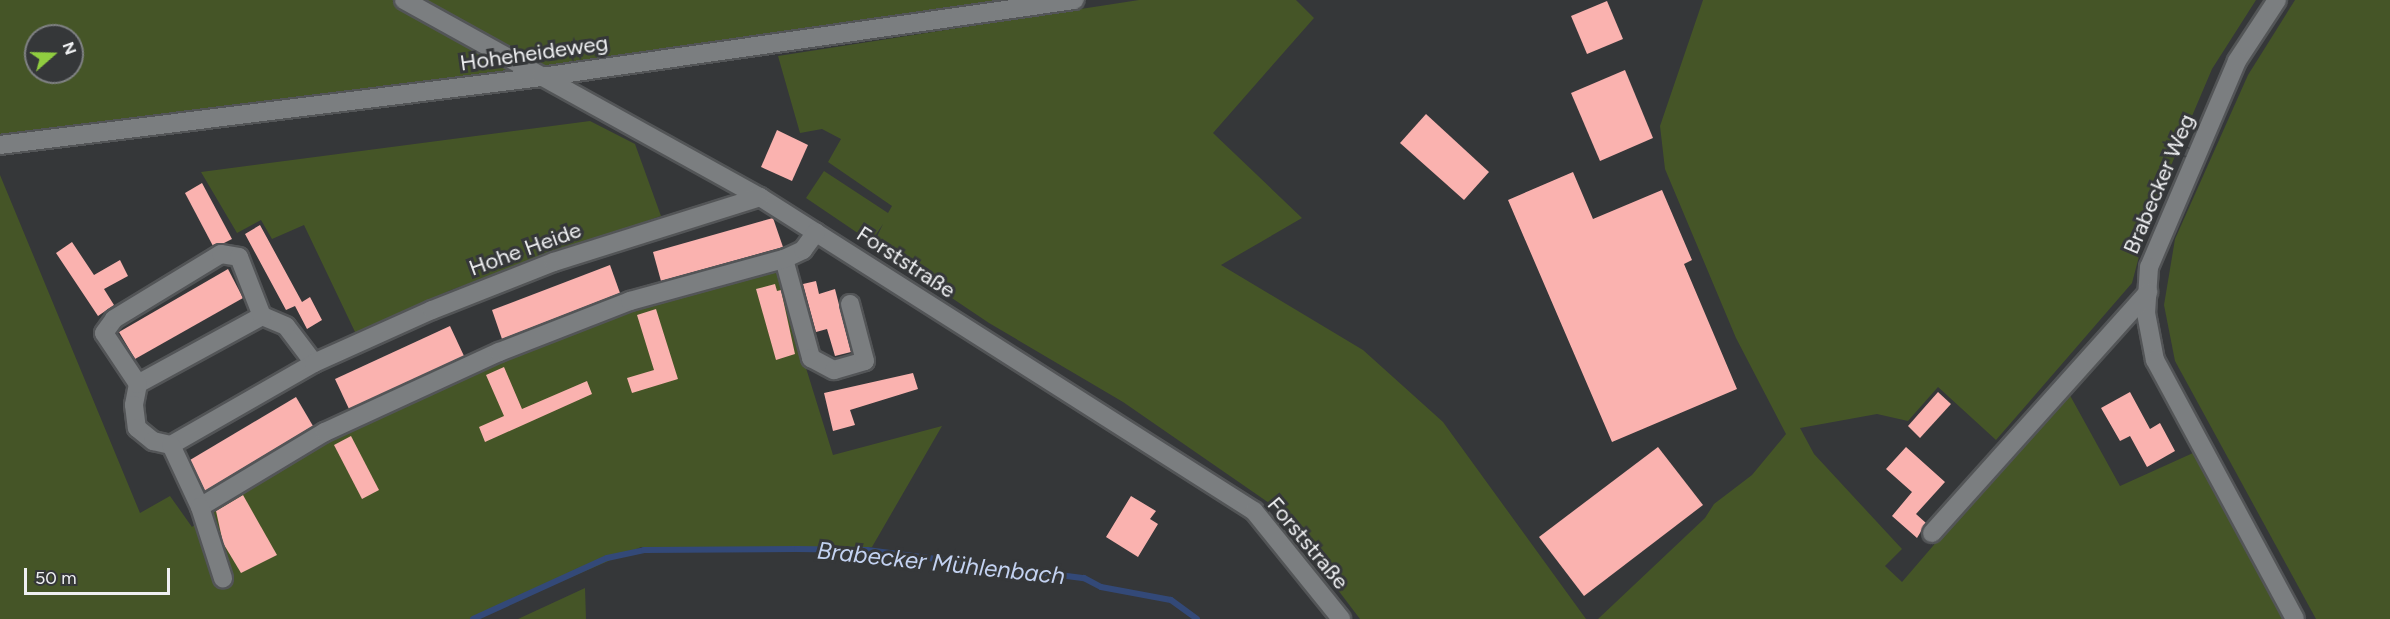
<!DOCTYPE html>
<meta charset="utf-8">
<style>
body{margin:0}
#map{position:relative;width:2390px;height:619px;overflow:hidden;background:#353739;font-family:Figtree,sans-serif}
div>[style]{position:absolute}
.green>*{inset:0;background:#455527}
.stream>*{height:6px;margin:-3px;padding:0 3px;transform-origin:3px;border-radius:3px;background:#334978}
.building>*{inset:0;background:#fab2af}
.roads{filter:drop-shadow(2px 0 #535557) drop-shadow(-2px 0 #535557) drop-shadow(0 2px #535557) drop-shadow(0 -2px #535557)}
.minor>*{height:18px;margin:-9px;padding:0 9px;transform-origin:9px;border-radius:9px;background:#7b7e80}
span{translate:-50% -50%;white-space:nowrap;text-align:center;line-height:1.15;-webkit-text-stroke:6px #353739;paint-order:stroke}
.street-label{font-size:22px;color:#eff0f2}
.water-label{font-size:24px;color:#c3d2f1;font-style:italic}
.north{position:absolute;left:24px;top:24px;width:60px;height:60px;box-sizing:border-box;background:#353739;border:2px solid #7f8183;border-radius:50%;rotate:70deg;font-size:16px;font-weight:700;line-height:24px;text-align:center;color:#eff0f2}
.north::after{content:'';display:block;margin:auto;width:21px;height:27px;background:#90cd40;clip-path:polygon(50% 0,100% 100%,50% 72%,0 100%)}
.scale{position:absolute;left:24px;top:568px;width:146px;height:27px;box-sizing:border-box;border:3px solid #eff0f2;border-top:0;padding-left:8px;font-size:18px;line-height:21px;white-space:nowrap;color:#eff0f2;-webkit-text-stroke:4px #353739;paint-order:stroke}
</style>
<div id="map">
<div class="green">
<i style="clip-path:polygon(evenodd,0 0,1055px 0,0 147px,0 0,36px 36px,72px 36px,72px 72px,36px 72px,36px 36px)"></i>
<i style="clip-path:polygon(1139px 0,1296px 0,1314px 18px,1213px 133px,1302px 218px,1221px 265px,1363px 350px,1443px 422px,1586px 619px,1360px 619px,1275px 507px,1123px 402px,989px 323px,873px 245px,883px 224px,871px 242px,806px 198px,824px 171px,888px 213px,892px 206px,828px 162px,841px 139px,822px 129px,800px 133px,778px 56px)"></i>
<i style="clip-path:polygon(1703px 0,2256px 0,2212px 69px,2150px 215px,2132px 283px,1996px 440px,1938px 387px,1908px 421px,1877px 414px,1800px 428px,1814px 454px,1902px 549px,1885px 566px,1902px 582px,2067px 390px,2120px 486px,2193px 453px,2284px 619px,1598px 619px,1705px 518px,1714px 504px,1752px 475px,1786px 434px,1736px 338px,1665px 169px,1660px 126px)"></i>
<i style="clip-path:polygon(2295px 0,2390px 0,2390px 619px,2316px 619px,2175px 361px,2164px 305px,2175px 239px,2248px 75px)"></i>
<i style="clip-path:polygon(590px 121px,635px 144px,661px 216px,451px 290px,356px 334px,304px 225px,272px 239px,261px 220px,237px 233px,201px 172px)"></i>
<i style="clip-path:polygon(0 175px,140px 513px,170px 496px,192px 527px,239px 488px,352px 423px,503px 356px,651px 301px,775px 268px,833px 455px,942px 426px,872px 547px,641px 547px,474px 619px,0 619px)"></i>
<i style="clip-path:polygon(585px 588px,586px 619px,518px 619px)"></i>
</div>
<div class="stream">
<i style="left:473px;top:619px;width:147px;rotate:-24.5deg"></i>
<i style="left:607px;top:558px;width:38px;rotate:-12deg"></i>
<i style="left:644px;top:550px;width:153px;rotate:-0.4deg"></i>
<i style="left:797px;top:549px;width:70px;rotate:0.8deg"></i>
<i style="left:867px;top:550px;width:219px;rotate:7.4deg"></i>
<i style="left:1084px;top:578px;width:19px;rotate:28deg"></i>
<i style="left:1101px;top:587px;width:71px;rotate:10.5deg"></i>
<i style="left:1171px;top:600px;width:32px;rotate:36deg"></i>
</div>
<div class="building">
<i style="clip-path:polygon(1607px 1px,1623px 39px,1587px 54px,1571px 16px)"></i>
<i style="clip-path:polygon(1625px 70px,1653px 138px,1600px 161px,1571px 93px)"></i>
<i style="clip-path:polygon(1426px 114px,1489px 172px,1464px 200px,1400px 143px)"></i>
<i style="clip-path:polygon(777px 130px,808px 145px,792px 181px,761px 167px)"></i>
<i style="clip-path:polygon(1573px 172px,1593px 219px,1662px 190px,1692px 260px,1684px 264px,1737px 389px,1612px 442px,1508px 200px)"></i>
<i style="clip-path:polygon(202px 183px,232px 239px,224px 243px,213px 246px,185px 193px)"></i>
<i style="clip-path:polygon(773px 218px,783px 247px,661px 281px,653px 252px)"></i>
<i style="clip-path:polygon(260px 225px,302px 302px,310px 297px,322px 320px,307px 329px,295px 306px,286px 310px,245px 234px)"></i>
<i style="clip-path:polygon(72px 242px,94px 275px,120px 260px,128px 276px,104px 289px,114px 305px,98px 316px,56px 253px)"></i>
<i style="clip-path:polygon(610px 265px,620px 293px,502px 339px,492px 310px)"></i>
<i style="clip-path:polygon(228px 269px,243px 298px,135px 359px,119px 332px)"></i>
<i style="clip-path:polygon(816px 281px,819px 294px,835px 289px,851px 352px,835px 356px,827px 329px,816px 332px,803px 284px)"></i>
<i style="clip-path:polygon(775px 284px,777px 291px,781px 290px,795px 354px,776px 360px,756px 289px)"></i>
<i style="clip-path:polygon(656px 309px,678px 379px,632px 393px,627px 378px,654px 370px,637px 315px)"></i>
<i style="clip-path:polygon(450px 326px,464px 356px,349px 409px,335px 379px)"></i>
<i style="clip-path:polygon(504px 367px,522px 409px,587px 381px,592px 394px,485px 442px,479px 427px,504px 416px,486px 375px)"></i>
<i style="clip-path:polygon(913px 373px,918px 389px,850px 410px,855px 425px,833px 431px,824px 393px)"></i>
<i style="clip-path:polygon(1938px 392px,1951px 404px,1920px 438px,1908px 426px)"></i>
<i style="clip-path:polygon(2130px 392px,2150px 429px,2160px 423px,2175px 451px,2147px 467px,2130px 436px,2120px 441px,2101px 408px)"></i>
<i style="clip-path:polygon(296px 397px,313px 426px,205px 491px,190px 460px)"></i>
<i style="clip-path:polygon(351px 436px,379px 490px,362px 499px,334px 445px)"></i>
<i style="clip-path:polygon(1658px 447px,1703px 505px,1584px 596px,1539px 537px)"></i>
<i style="clip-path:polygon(1906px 447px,1945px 482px,1916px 514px,1926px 523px,1917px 538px,1892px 516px,1912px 492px,1886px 469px)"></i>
<i style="clip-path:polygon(243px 495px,277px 555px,241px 573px,223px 543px,216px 511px)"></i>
<i style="clip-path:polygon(1131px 496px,1156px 511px,1150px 519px,1158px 524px,1138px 557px,1106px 537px)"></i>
</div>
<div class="roads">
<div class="minor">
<i style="left:404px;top:0;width:407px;rotate:29deg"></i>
<i style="left:760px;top:197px;width:585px;rotate:32.44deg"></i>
<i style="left:1254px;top:511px;width:139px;rotate:51.1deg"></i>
<i style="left:2277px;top:0;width:73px;rotate:123.3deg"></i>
<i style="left:2237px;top:61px;width:224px;rotate:113.1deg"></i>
<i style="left:2149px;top:267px;width:46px;rotate:93.7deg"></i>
<i style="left:2146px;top:313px;width:48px;rotate:79.2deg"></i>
<i style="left:2155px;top:360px;width:294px;rotate:61.6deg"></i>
<i style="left:0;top:145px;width:545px;rotate:-7.16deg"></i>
<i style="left:541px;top:77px;width:539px;rotate:-8.22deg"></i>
<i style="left:784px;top:259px;width:103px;rotate:74.7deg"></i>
<i style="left:811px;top:358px;width:26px;rotate:28deg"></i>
<i style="left:834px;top:370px;width:32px;rotate:-16deg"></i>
<i style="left:865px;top:361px;width:59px;rotate:-104.7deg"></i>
<i style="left:314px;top:363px;width:46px;rotate:-127.1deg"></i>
<i style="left:286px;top:326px;width:26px;rotate:-157deg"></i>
<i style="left:262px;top:316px;width:141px;rotate:151.3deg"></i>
<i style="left:138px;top:384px;width:21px;rotate:101deg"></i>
<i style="left:134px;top:405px;width:23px;rotate:83deg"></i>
<i style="left:137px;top:428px;width:21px;rotate:39deg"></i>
<i style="left:153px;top:441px;width:18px;rotate:13deg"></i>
<i style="left:171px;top:445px;width:165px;rotate:-29.8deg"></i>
<i style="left:314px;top:363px;width:129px;rotate:-24.2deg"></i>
<i style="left:432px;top:310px;width:131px;rotate:-21.5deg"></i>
<i style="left:554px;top:262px;width:216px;rotate:-17.5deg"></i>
<i style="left:138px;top:384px;width:61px;rotate:-123.7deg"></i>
<i style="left:104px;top:333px;width:17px;rotate:-54deg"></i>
<i style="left:114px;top:319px;width:125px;rotate:-31.3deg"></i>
<i style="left:221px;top:254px;width:18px;rotate:9deg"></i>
<i style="left:239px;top:257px;width:63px;rotate:68.7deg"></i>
<i style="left:171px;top:445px;width:68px;rotate:64.9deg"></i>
<i style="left:200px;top:507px;width:146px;rotate:-31deg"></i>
<i style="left:325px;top:432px;width:192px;rotate:-24.7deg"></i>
<i style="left:499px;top:352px;width:141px;rotate:-21.3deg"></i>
<i style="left:630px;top:301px;width:160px;rotate:-15.3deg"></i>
<i style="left:784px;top:259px;width:21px;rotate:-25deg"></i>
<i style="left:803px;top:250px;width:22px;rotate:-54deg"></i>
<i style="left:200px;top:507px;width:75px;rotate:72.1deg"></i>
<i style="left:1932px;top:533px;width:324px;rotate:-48.1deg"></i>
</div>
</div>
<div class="street-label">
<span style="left:534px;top:53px;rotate:-8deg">Hoheheideweg</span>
<span style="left:2159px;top:184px;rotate:-67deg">Brabecker Weg</span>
<span style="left:525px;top:249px;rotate:-20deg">Hohe Heide</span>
<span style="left:906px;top:262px;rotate:33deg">Forststraße</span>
<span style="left:1308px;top:543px;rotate:50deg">Forststraße</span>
</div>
<div class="water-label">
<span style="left:941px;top:563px;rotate:6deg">Brabecker Mühlenbach</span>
</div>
<div class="north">N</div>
<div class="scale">50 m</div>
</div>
